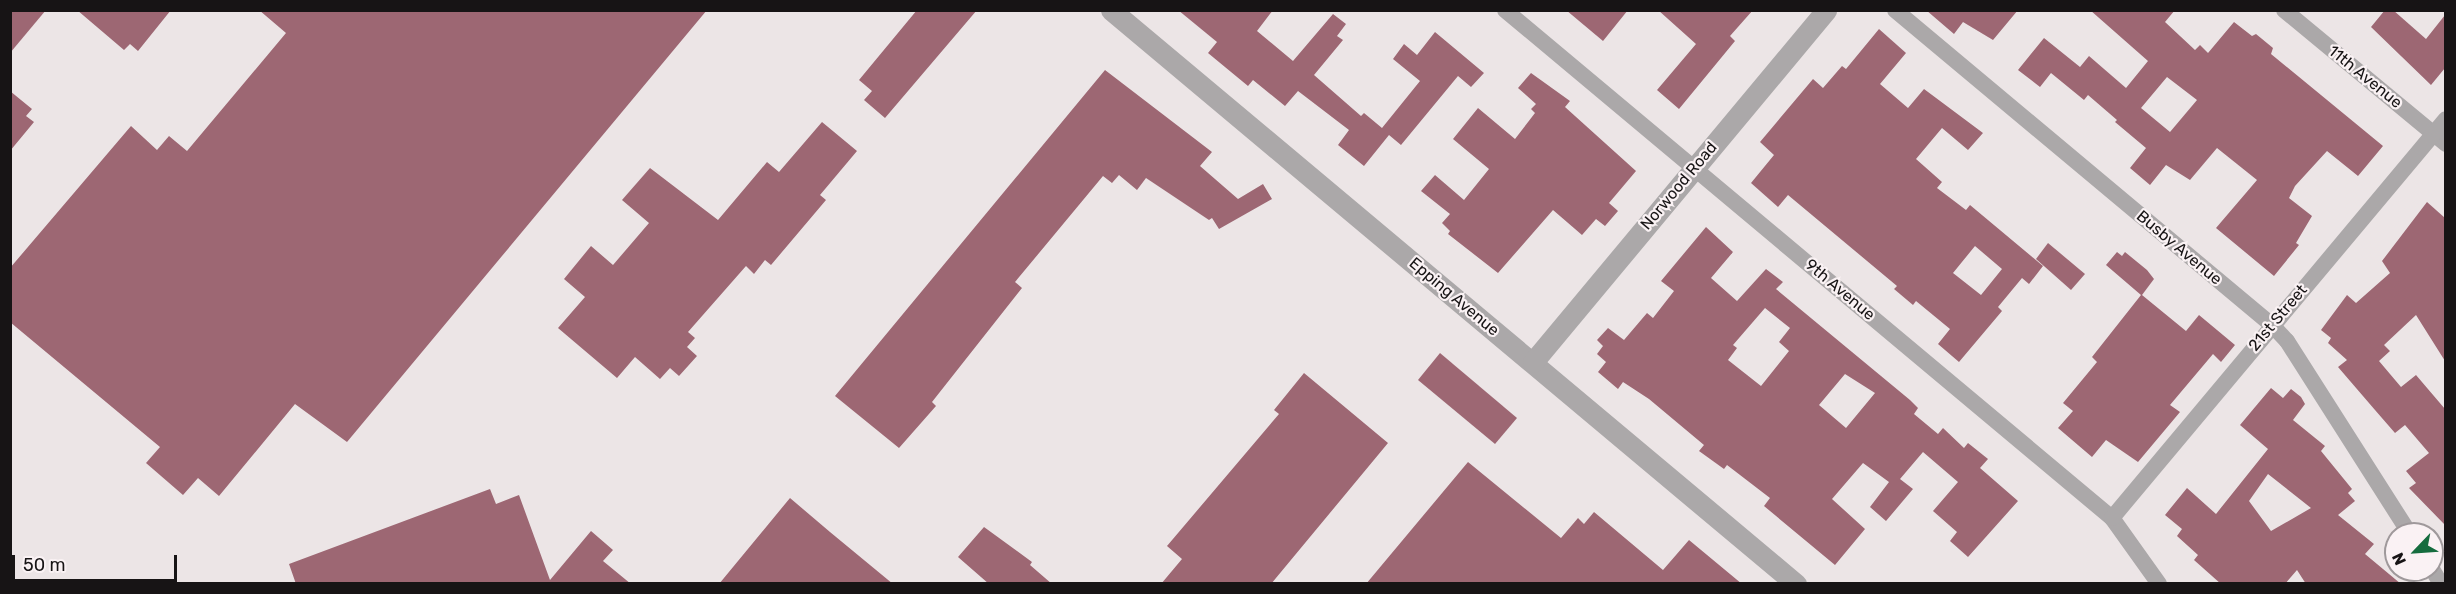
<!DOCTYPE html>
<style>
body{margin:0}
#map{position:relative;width:2456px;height:594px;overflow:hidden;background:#ece5e6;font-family:Rubik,sans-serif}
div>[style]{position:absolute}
.building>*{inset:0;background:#9d6773}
.minor>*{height:16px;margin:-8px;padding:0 8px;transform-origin:8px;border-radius:8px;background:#aba8a9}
.tertiary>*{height:21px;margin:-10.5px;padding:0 10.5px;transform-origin:10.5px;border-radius:10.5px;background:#aba8a9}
span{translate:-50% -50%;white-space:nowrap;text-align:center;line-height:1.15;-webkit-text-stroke:4.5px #faf2f4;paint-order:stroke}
.street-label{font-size:16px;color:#171415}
.frame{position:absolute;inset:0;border:12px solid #171415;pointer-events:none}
.north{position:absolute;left:2384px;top:522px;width:60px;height:60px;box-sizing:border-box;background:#faf2f4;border:2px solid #9f999b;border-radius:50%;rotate:245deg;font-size:16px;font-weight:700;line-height:24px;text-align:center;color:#171415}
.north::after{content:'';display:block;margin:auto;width:21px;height:27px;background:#156c3e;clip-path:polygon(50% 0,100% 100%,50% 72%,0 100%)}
.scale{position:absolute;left:12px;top:555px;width:165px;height:27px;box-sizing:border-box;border:3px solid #171415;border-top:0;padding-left:8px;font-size:18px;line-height:21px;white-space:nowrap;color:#171415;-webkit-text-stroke:4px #faf2f4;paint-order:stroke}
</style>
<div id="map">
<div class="building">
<i style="clip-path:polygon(10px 10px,46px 10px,10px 53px)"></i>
<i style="clip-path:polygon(77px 10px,171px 10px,138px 51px,130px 44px,124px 50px)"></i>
<i style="clip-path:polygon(259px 10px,707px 10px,347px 442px,295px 404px,219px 496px,198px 478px,183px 495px,146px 463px,160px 447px,10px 322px,10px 268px,131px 126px,157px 150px,169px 136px,187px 151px,286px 33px)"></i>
<i style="clip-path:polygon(917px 10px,977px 10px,885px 118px,864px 100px,872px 91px,859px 80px)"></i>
<i style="clip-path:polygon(1178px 10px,1273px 10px,1257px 31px,1293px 61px,1333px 14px,1346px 24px,1337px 36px,1343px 40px,1314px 75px,1361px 116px,1364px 113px,1382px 128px,1420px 81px,1393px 59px,1404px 44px,1417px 55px,1435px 32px,1484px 73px,1471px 87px,1458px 76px,1401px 145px,1389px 135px,1364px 166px,1338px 145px,1349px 130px,1298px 91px,1285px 106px,1253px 80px,1248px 86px,1208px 53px,1217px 42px)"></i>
<i style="clip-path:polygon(1566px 10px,1628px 10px,1603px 41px)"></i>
<i style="clip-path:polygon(1658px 10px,1753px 10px,1730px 36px,1735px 41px,1679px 109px,1657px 90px,1696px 44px)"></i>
<i style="clip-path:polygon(1926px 10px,2018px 10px,1993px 40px,1963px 22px,1954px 34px)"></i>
<i style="clip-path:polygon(evenodd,2090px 10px,2175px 10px,2165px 22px,2195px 50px,2200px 45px,2208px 53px,2234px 22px,2252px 36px,2256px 34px,2273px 48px,2271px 54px,2383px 146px,2358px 176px,2327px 151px,2295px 186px,2289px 198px,2312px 216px,2296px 243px,2299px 245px,2274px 276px,2216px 228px,2257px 180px,2217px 148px,2190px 180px,2166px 165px,2150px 185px,2130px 168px,2146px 148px,2115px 122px,2117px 120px,2088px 95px,2084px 100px,2051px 73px,2040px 87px,2018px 70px,2044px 38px,2080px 67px,2089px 56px,2126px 88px,2148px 61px,2090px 10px,2167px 77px,2197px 100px,2170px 132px,2141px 108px,2167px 77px)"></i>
<i style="clip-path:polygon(2385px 10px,2393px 10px,2426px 39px,2445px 15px,2445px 68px,2431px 85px,2371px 27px)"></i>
<i style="clip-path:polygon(evenodd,1879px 29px,1906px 53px,1880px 84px,1908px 108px,1924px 89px,1983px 133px,1968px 150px,1942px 128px,1916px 159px,1942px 182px,1937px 188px,1966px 210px,1970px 205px,2043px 266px,2029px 284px,2022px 278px,1998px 307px,2002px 311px,1959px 362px,1938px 344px,1950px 329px,1916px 301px,1913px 305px,1894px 289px,1897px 286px,1788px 195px,1778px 207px,1751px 183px,1774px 155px,1760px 142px,1813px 79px,1823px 88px,1842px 66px,1846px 69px,1879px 29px,1975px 246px,2002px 269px,1981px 295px,1953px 273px,1975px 246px)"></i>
<i style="clip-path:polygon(1105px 70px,1212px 152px,1200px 166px,1238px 199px,1263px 184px,1272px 199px,1219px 229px,1212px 218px,1209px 220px,1146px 178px,1137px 190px,1119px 175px,1112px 183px,1103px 176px,1015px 282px,1022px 288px,932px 402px,936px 406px,899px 448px,835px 396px)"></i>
<i style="clip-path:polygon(1531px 73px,1570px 101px,1565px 107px,1636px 171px,1609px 203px,1618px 211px,1605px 226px,1596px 219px,1582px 235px,1553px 210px,1498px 273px,1448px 234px,1450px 231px,1442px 223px,1450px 214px,1421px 191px,1435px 175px,1464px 200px,1489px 169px,1453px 139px,1478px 108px,1515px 139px,1535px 113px,1531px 109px,1536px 104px,1518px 88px)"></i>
<i style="clip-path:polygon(10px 91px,32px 109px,26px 116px,34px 122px,10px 151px)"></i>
<i style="clip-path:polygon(822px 122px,857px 151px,820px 195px,826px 200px,771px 265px,765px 260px,754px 274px,746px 266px,688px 332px,695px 338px,687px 347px,697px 356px,679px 376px,670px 368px,660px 379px,635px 357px,617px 378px,558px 328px,585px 297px,564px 279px,591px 246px,613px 265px,649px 223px,622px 200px,650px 168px,718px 220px,767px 162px,779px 172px)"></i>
<i style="clip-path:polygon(2427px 202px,2445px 218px,2445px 361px,2416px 315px,2384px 345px,2390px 351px,2379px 361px,2401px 387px,2416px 375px,2445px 409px,2445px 525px,2409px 488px,2416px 483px,2406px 471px,2429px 453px,2405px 425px,2395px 433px,2375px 410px,2338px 367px,2347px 360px,2328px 343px,2331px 338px,2321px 330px,2347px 295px,2356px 303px,2390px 273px,2382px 261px)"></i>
<i style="clip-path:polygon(evenodd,1706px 227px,1733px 252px,1711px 278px,1737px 301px,1766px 269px,1783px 282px,1776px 289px,1910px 400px,1918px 408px,1914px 414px,1938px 434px,1943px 428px,1964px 448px,1968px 443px,1988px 459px,1980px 468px,2018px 501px,1968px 557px,1950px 541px,1957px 532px,1933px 511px,1958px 482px,1923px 452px,1900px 479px,1913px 489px,1886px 521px,1870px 507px,1889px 482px,1863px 463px,1832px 499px,1865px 529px,1835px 565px,1764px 506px,1770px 498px,1727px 465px,1724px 469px,1699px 451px,1704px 445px,1649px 399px,1623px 382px,1618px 389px,1598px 372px,1606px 362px,1597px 354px,1603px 346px,1597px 340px,1608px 328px,1624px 340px,1647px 313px,1653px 318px,1674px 291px,1661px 281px,1706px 227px,1765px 308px,1790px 328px,1779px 342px,1789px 351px,1761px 386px,1728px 360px,1737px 348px,1733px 345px,1765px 308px,1706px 227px,1845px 374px,1875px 393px,1846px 428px,1819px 405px,1845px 374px)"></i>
<i style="clip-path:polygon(2048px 243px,2085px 274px,2071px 290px,2036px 259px)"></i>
<i style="clip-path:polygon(2117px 252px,2122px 256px,2125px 252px,2147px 270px,2154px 279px,2142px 295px,2186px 331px,2199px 315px,2235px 345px,2221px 362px,2213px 354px,2170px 405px,2180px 412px,2138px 462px,2106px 440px,2092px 457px,2058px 428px,2073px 411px,2063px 403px,2097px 362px,2092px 357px,2141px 295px,2106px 265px)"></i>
<i style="clip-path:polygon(1440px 353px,1517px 418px,1495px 444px,1418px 380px)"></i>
<i style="clip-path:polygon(1304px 373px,1388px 443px,1271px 584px,1161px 584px,1182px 559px,1167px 546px,1279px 414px,1274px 410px)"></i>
<i style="clip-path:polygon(evenodd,2271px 388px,2283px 398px,2291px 389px,2301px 397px,2305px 404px,2293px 420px,2325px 446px,2321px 451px,2352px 489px,2348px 493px,2355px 501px,2338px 515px,2374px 544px,2365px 554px,2401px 584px,2306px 584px,2297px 570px,2285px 584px,2221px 584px,2194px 560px,2198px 555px,2177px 536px,2182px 529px,2165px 515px,2187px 488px,2216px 514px,2268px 449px,2240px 425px,2271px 388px,2268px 474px,2311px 508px,2271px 531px,2249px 501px,2268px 474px)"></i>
<i style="clip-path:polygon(1468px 462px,1561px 538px,1578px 518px,1584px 524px,1594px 512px,1663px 570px,1689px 540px,1742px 584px,1366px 584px)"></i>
<i style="clip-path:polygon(490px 489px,496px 504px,519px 495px,550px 580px,591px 531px,613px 550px,603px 561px,631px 584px,296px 584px,289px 564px)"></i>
<i style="clip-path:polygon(790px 498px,830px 532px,893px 584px,719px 584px)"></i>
<i style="clip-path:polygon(984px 527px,1032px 562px,1030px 565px,1052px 584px,989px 584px,958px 557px)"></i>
</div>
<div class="minor">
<i style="left:1505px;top:10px;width:792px;rotate:39.93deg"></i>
<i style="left:2112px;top:518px;width:81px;rotate:54.5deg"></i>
<i style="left:1895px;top:10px;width:491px;rotate:39.9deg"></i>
<i style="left:2272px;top:325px;width:22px;rotate:47deg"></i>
<i style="left:2287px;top:341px;width:229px;rotate:57.5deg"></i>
<i style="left:2284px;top:10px;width:210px;rotate:39.6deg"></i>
<i style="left:2112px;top:518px;width:520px;rotate:-50.07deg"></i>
<i style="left:2432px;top:569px;width:17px;rotate:59deg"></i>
</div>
<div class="tertiary">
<i style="left:1111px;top:10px;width:894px;rotate:39.96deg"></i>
<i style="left:1533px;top:362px;width:458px;rotate:-50.2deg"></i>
</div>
<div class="street-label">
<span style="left:2365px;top:77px;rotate:39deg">11th Avenue</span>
<span style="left:1679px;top:186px;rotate:-50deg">Norwood Road</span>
<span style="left:2179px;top:248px;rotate:40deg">Busby Avenue</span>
<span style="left:1840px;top:290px;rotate:40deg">9th Avenue</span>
<span style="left:1454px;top:297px;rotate:40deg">Epping Avenue</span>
<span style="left:2278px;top:318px;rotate:-50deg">21st Street</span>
</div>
<div class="frame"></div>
<div class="north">N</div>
<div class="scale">50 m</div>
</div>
